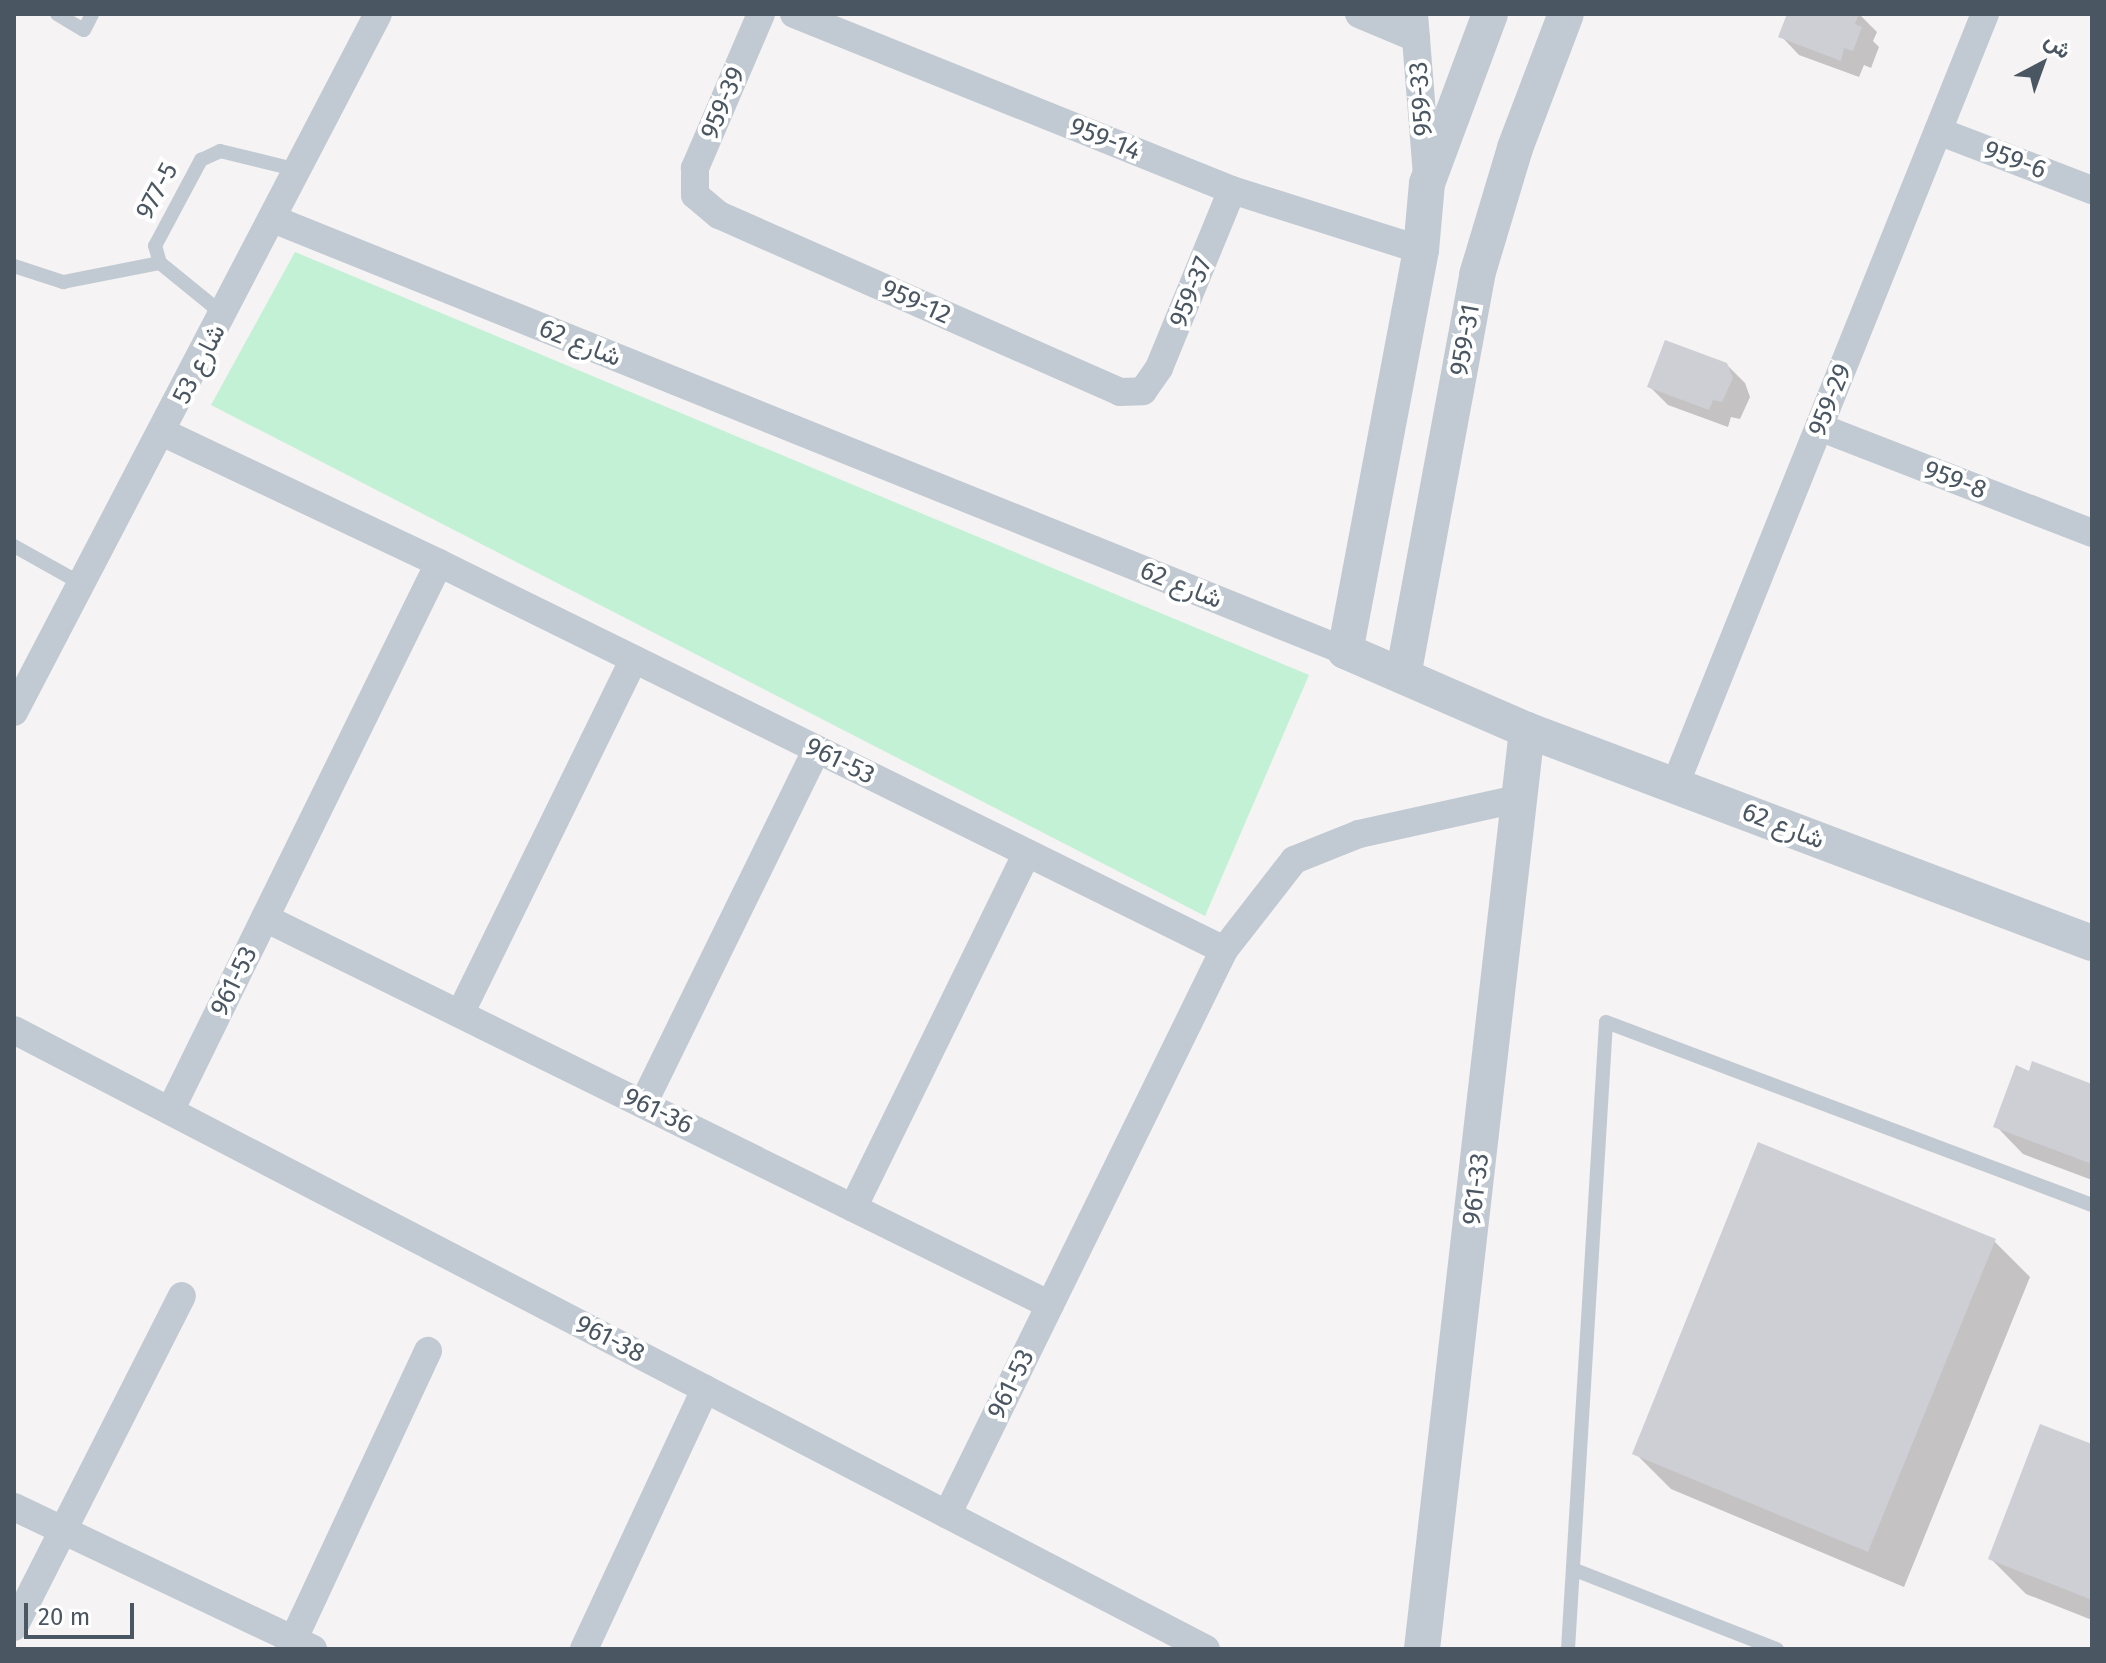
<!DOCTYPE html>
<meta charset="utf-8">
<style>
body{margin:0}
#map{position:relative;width:2106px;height:1663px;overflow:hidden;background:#f5f3f3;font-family:"Fira Sans",Vazirmatn,sans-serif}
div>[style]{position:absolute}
.green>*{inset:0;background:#c3f1d5}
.shadow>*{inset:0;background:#0003}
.building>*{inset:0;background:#cdcfd5}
.service>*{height:14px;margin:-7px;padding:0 7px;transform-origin:7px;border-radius:7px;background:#c1cad2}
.minor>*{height:28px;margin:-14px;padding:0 14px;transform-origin:14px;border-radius:14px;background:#c1cad2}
.tertiary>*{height:36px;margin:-18px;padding:0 18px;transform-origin:18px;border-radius:18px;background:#c1cad2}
span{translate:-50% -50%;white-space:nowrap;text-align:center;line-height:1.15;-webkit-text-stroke:8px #fff;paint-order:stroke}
.street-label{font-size:26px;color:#4a5661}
.frame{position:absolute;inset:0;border:16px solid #4a5661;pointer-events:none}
.north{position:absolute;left:2002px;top:24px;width:80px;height:80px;-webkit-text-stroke:6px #fff;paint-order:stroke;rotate:41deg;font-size:22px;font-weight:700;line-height:32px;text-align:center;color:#4a5661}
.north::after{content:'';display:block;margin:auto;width:28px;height:36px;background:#4a5661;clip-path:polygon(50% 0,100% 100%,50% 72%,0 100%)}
.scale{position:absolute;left:24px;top:1603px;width:110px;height:36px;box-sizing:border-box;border:4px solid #4a5661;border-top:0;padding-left:10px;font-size:24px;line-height:28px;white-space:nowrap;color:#4a5661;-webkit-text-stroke:6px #fff;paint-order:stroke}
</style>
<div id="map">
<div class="green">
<i style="clip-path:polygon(295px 252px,1309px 675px,1205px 916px,211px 405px)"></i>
</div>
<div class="shadow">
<i style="clip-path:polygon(1789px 14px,1859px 14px,1877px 32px,1873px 41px,1879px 47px,1871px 68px,1864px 65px,1859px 77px,1799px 55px,1781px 36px)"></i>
<i style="clip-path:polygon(1726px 364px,1745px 383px,1750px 397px,1740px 419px,1731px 417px,1728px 427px,1668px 405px,1650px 387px)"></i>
<i style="clip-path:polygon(2092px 1086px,2092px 1180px,2023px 1154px,1996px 1126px)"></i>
<i style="clip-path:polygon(1994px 1241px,2030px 1277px,1904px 1587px,1671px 1489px,1635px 1453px)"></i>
<i style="clip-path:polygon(2092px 1446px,2092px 1620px,2026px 1594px,1990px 1558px)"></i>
</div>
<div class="building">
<i style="clip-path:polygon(1787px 14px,1859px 14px,1855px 24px,1862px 27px,1853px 51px,1844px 48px,1841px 61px,1778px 37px)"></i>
<i style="clip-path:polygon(1665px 340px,1727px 363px,1733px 378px,1722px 402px,1713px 400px,1709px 410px,1647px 387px)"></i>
<i style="clip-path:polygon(2032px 1061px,2092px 1084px,2092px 1164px,1993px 1127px,2016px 1065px,2029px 1071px)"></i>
<i style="clip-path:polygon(1758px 1142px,1996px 1239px,1868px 1552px,1632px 1454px)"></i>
<i style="clip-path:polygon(2040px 1424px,2092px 1444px,2092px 1600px,1988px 1559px)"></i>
</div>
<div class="service">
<i style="left:57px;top:14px;width:31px;rotate:31deg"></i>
<i style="left:84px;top:30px;width:18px;rotate:-63deg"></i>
<i style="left:14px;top:266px;width:52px;rotate:18.1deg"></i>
<i style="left:63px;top:282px;width:99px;rotate:-11.1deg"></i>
<i style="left:224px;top:315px;width:82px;rotate:-140.9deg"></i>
<i style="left:160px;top:263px;width:18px;rotate:-106deg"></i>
<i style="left:155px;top:246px;width:98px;rotate:-61.9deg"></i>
<i style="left:201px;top:160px;width:21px;rotate:-25deg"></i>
<i style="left:220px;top:151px;width:80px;rotate:13.7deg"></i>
<i style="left:14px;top:546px;width:78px;rotate:29.2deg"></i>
<i style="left:1575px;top:1570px;width:217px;rotate:21.4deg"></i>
<i style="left:1568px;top:1649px;width:628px;rotate:-86.53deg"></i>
<i style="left:1606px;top:1022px;width:519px;rotate:20.63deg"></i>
</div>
<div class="minor">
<i style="left:761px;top:14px;width:168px;rotate:113.2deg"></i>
<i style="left:695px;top:168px;width:27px;rotate:90deg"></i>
<i style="left:695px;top:195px;width:31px;rotate:40deg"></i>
<i style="left:719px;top:215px;width:438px;rotate:23.8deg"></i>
<i style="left:1120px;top:392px;width:23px;rotate:-2deg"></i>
<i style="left:1143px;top:391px;width:28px;rotate:-55deg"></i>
<i style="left:1159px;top:368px;width:192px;rotate:-67.7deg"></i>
<i style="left:794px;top:14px;width:472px;rotate:21.9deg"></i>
<i style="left:1232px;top:190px;width:198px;rotate:17.6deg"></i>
<i style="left:1359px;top:14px;width:62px;rotate:22.8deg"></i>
<i style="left:1414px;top:14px;width:164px;rotate:85.4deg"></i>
<i style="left:1938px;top:131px;width:165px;rotate:21deg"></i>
<i style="left:273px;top:219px;width:1156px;rotate:21.95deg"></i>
<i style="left:1819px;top:427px;width:293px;rotate:21.2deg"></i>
<i style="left:164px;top:433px;width:304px;rotate:25.3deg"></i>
<i style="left:14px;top:712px;width:787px;rotate:-62.46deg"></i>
<i style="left:1675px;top:785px;width:831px;rotate:-68.1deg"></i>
<i style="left:265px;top:918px;width:875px;rotate:26.24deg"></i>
<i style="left:1224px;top:950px;width:114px;rotate:-52.1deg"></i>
<i style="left:1294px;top:860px;width:70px;rotate:-21.8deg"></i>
<i style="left:1359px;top:834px;width:167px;rotate:-12.5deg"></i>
<i style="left:460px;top:1014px;width:395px;rotate:-63.9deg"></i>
<i style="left:14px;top:1030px;width:1343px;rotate:27.44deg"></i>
<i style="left:643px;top:1104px;width:395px;rotate:-63.9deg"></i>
<i style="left:170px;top:1111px;width:610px;rotate:-63.85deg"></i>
<i style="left:439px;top:563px;width:875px;rotate:26.24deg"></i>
<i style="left:1224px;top:950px;width:629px;rotate:116.12deg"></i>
<i style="left:853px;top:1208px;width:395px;rotate:-63.9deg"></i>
<i style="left:14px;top:1507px;width:331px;rotate:25.4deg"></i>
<i style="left:14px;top:1627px;width:371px;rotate:-63.1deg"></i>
<i style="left:289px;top:1649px;width:329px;rotate:-65deg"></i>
<i style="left:584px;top:1649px;width:287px;rotate:-65deg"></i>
</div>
<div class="tertiary">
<i style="left:1490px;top:14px;width:180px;rotate:110.4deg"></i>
<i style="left:1427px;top:183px;width:67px;rotate:95.1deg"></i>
<i style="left:1421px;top:250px;width:408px;rotate:100.7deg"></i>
<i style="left:1345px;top:651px;width:198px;rotate:23.5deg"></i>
<i style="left:1527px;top:730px;width:604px;rotate:20.66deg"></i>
<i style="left:1403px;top:676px;width:408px;rotate:-79.5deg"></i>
<i style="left:1477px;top:275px;width:133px;rotate:-73.3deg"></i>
<i style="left:1515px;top:148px;width:143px;rotate:-69.2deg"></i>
<i style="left:1422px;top:1649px;width:925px;rotate:-83.48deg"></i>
</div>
<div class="street-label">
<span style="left:1421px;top:99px;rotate:-94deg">959-33</span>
<span style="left:723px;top:103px;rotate:-67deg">959-39</span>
<span style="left:1105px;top:139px;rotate:22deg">959-14</span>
<span style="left:2015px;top:160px;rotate:21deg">959-6</span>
<span style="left:157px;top:191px;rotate:-62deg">977-5</span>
<span style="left:1191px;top:292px;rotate:-68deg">959-37</span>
<span style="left:916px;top:302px;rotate:24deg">959-12</span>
<span style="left:1465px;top:340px;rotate:-80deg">959-31</span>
<span style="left:580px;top:343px;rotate:22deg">شارع 62</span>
<span style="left:199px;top:364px;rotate:-63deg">شارع 53</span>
<span style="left:1830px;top:400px;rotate:-68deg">959-29</span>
<span style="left:1955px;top:480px;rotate:21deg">959-8</span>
<span style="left:1181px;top:585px;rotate:22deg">شارع 62</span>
<span style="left:840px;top:761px;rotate:26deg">961-53</span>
<span style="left:1783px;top:826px;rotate:21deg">شارع 62</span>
<span style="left:234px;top:981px;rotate:-64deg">961-53</span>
<span style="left:658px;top:1111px;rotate:26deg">961-36</span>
<span style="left:1476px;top:1189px;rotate:-83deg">961-33</span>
<span style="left:610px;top:1339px;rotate:27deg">961-38</span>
<span style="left:1011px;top:1384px;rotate:-64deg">961-53</span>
</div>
<div class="frame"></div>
<div class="north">ش</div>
<div class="scale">20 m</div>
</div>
